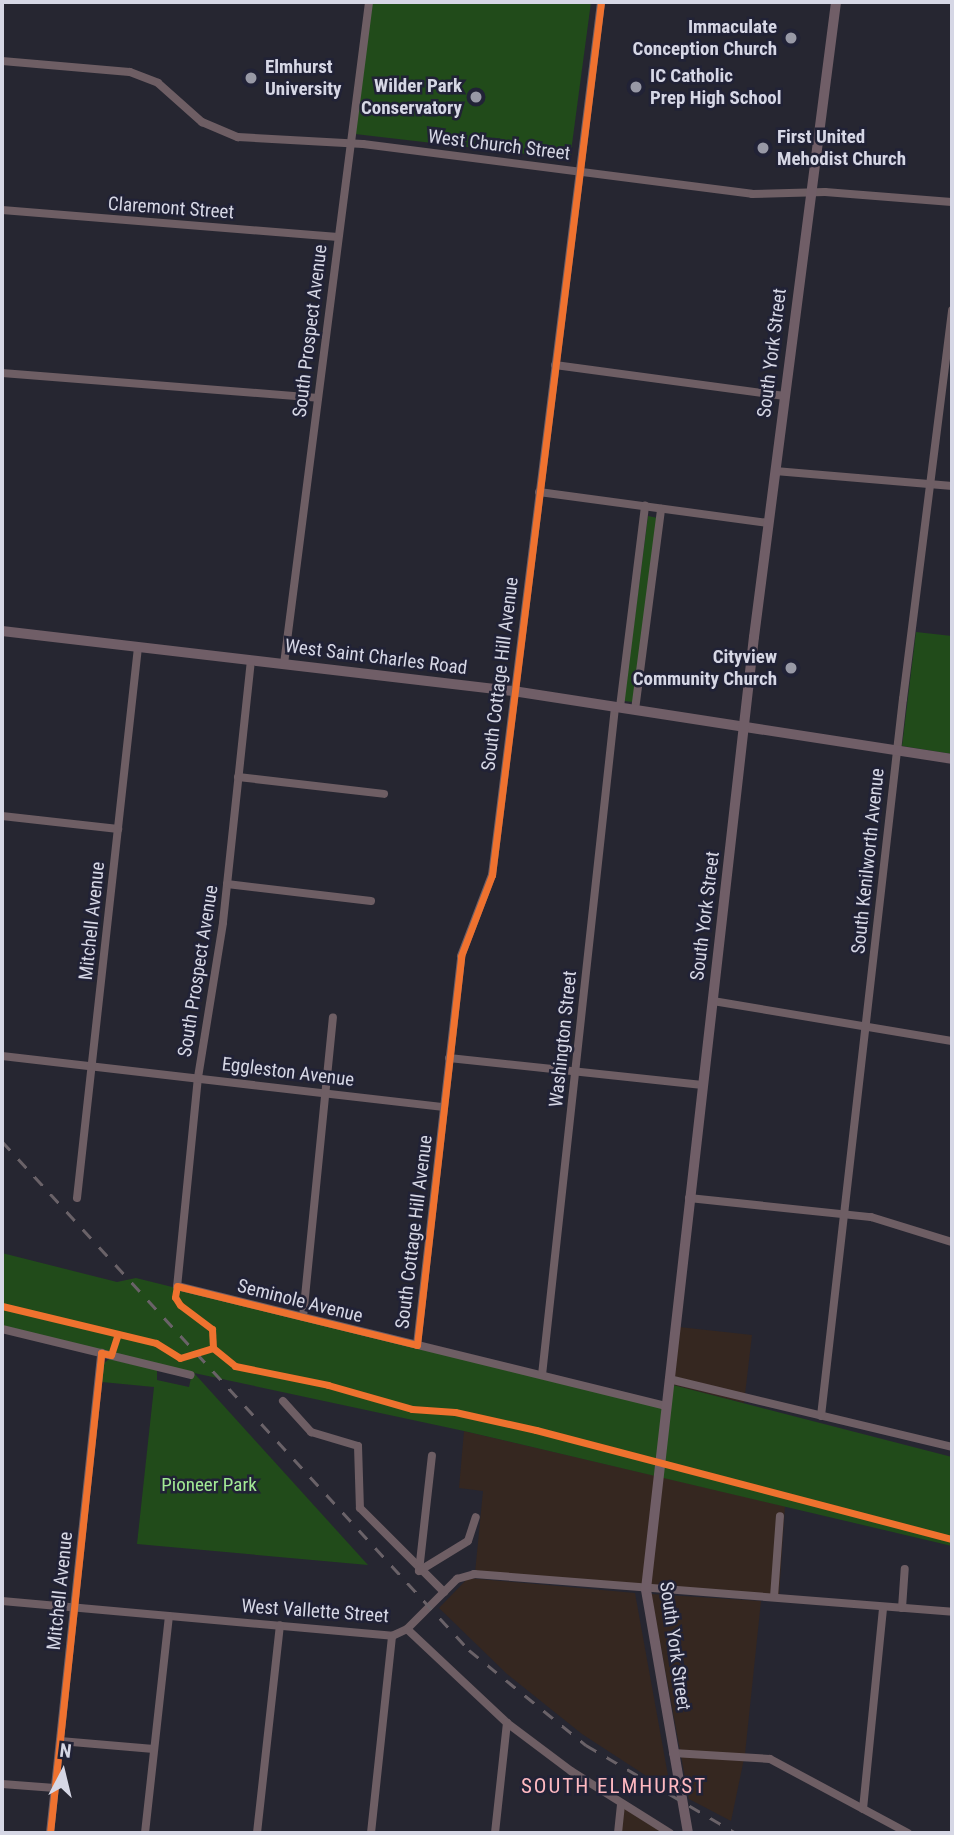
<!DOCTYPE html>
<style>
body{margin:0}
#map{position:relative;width:954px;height:1835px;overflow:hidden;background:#262631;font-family:"Roboto Condensed",sans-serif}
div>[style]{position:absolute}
.commercial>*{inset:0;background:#352720}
.green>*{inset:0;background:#214b1a}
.minor>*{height:8px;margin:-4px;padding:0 4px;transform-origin:4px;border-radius:4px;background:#6e5e64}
.major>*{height:10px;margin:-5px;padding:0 5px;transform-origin:5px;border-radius:5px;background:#705e67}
.rail>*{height:2.5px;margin-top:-1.25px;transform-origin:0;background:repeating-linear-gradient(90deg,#6a6268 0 12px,transparent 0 24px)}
.cycleway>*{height:7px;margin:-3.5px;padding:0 3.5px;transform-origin:3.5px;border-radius:3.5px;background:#ef722f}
.dots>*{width:19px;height:19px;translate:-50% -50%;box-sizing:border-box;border:4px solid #212236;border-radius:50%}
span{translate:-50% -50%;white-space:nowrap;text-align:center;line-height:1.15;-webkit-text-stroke:5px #212236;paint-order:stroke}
.poi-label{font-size:19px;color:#d6d7e5;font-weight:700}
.right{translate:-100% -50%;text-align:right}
.left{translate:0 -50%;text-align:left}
.street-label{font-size:19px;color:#d6d7e5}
.park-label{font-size:19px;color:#a2ea95}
.neighbourhood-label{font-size:21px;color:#feb9c0;letter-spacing:2px}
.frame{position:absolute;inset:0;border:4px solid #d6d7e5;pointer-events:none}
.north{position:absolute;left:28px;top:1737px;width:70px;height:70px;-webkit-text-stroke:5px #212236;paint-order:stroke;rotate:7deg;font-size:19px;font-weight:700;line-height:28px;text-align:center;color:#d6d7e5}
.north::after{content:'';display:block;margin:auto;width:24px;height:32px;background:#d6d7e5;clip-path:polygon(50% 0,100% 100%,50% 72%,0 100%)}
</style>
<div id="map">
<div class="commercial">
<i style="clip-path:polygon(679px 1327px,752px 1335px,744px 1403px,673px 1385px)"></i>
<i style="clip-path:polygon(464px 1431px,785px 1506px,779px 1596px,475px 1573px,483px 1491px,459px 1488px)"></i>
<i style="clip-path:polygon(468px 1578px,635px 1593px,671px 1792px,582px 1734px,507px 1674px,439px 1608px)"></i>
<i style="clip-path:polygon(651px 1594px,761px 1601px,745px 1754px,731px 1821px,689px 1799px)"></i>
<i style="clip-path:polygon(618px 1805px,667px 1833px,615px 1833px)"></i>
</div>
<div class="green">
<i style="clip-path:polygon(372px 2px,591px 2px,570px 159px,355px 134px)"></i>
<i style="clip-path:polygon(648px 516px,658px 518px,633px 702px,624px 701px)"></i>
<i style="clip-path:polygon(916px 632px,952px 636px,952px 754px,902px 746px)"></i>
<i style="clip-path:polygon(2px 1253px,117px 1282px,136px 1278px,670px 1410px,673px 1385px,952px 1457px,952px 1546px,464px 1431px,194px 1373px,368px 1565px,137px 1544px,154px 1387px,102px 1382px,104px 1363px,109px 1359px,157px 1370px,157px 1380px,189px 1387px,192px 1373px,2px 1332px)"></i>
</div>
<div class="minor">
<i style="left:2px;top:61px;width:128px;rotate:4.9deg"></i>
<i style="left:130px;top:72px;width:30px;rotate:21deg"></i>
<i style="left:158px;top:83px;width:59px;rotate:41.6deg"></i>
<i style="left:202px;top:122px;width:39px;rotate:23deg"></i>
<i style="left:238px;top:137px;width:125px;rotate:3.2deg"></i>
<i style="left:363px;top:144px;width:392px;rotate:7.3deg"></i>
<i style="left:752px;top:194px;width:73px;rotate:-1.6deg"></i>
<i style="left:825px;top:192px;width:127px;rotate:4.5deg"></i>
<i style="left:2px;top:210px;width:337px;rotate:4.6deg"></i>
<i style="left:555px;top:365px;width:232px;rotate:7.7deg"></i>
<i style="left:2px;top:373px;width:317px;rotate:4.5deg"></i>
<i style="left:775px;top:471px;width:178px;rotate:4.8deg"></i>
<i style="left:539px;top:492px;width:231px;rotate:7.7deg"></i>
<i style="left:251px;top:660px;width:264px;rotate:96.1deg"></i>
<i style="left:223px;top:923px;width:156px;rotate:99.2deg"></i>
<i style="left:198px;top:1077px;width:210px;rotate:95.7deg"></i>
<i style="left:177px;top:1286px;width:504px;rotate:13.79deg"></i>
<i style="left:284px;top:664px;width:667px;rotate:-82.68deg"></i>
<i style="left:620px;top:707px;width:203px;rotate:-82.9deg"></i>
<i style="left:635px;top:710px;width:203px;rotate:-82.6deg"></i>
<i style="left:238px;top:777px;width:147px;rotate:6.6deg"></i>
<i style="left:2px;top:816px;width:117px;rotate:6.4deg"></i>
<i style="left:227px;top:884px;width:145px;rotate:6.7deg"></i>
<i style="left:713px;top:1001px;width:242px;rotate:9.5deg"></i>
<i style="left:2px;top:1056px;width:445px;rotate:6.6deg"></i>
<i style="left:449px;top:1058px;width:255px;rotate:6.1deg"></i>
<i style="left:77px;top:1198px;width:554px;rotate:-83.68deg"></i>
<i style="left:689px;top:1198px;width:183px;rotate:6deg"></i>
<i style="left:871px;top:1217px;width:85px;rotate:17.2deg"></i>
<i style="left:303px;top:1317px;width:301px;rotate:-84.3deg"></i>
<i style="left:2px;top:1329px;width:194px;rotate:13.7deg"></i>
<i style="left:417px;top:1345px;width:391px;rotate:-83.5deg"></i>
<i style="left:461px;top:956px;width:87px;rotate:-69.1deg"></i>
<i style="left:492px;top:875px;width:880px;rotate:-82.88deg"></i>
<i style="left:542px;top:1375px;width:672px;rotate:-83.76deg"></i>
<i style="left:669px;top:1379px;width:291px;rotate:13.5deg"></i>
<i style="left:283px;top:1401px;width:42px;rotate:47.9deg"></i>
<i style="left:311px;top:1432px;width:49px;rotate:16.6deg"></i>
<i style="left:358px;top:1446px;width:62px;rotate:88.2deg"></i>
<i style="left:360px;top:1508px;width:119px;rotate:45deg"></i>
<i style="left:821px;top:1416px;width:722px;rotate:-83.48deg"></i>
<i style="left:903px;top:699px;width:392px;rotate:-82.8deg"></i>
<i style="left:419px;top:1571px;width:116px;rotate:-83.6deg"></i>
<i style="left:419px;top:1571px;width:57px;rotate:-31.5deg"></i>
<i style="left:468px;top:1541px;width:25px;rotate:-72deg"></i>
<i style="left:774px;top:1597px;width:81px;rotate:-85.8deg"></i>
<i style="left:2px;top:1601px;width:392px;rotate:5.1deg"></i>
<i style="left:392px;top:1636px;width:17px;rotate:-25deg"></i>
<i style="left:407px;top:1629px;width:71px;rotate:-45deg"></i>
<i style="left:457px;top:1579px;width:18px;rotate:-16deg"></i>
<i style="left:474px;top:1574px;width:480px;rotate:4.5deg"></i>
<i style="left:902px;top:1608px;width:39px;rotate:-86deg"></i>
<i style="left:407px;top:1629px;width:137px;rotate:43.2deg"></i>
<i style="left:507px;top:1723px;width:80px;rotate:36.9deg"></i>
<i style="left:571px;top:1771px;width:117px;rotate:32.1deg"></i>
<i style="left:60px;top:1741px;width:94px;rotate:4.9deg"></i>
<i style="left:673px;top:1753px;width:97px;rotate:3.5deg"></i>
<i style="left:770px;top:1759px;width:157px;rotate:28.2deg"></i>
<i style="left:2px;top:1784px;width:53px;rotate:4.3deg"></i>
<i style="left:863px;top:1809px;width:203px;rotate:-84.3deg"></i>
<i style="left:50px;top:1833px;width:483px;rotate:-83.9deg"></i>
<i style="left:145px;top:1833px;width:218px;rotate:-83.7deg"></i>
<i style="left:257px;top:1833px;width:209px;rotate:-83.7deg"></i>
<i style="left:371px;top:1833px;width:198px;rotate:-83.9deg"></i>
<i style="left:495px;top:1833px;width:111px;rotate:-83.8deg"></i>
<i style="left:618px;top:1833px;width:29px;rotate:-84deg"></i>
</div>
<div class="major">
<i style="left:2px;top:631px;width:515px;rotate:6.7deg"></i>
<i style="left:513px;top:691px;width:444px;rotate:8.8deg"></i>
<i style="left:688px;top:1833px;width:248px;rotate:-99.8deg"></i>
<i style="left:646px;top:1589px;width:958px;rotate:-83.53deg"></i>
<i style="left:754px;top:637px;width:640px;rotate:-82.64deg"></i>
</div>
<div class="rail">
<i style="left:2px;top:1141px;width:691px;rotate:47.46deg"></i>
<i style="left:469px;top:1650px;width:151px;rotate:39.1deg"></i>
<i style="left:586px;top:1745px;width:174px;rotate:30.4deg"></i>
</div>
<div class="cycleway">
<i style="left:2px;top:1306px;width:158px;rotate:13.5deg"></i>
<i style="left:156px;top:1343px;width:28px;rotate:32deg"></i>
<i style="left:180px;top:1358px;width:34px;rotate:-17deg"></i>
<i style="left:213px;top:1348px;width:19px;rotate:-93deg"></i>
<i style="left:212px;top:1329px;width:40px;rotate:-143deg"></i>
<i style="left:180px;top:1305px;width:9px;rotate:-122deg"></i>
<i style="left:175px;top:1297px;width:11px;rotate:-80deg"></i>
<i style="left:177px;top:1286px;width:247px;rotate:13.8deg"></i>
<i style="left:417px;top:1345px;width:391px;rotate:-83.5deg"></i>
<i style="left:461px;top:956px;width:87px;rotate:-69.1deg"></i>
<i style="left:492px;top:875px;width:880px;rotate:-82.88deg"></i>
<i style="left:213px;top:1348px;width:28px;rotate:39deg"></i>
<i style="left:235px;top:1366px;width:95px;rotate:11.5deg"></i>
<i style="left:328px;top:1385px;width:87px;rotate:15.9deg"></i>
<i style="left:412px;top:1409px;width:43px;rotate:4deg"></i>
<i style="left:455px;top:1412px;width:83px;rotate:12.5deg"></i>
<i style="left:536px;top:1430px;width:430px;rotate:14.7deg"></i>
<i style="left:50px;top:1833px;width:483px;rotate:-83.9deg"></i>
<i style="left:101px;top:1353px;width:10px;rotate:11deg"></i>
<i style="left:111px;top:1355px;width:22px;rotate:-72deg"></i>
</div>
<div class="dots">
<i style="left:791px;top:38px;background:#9899a6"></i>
<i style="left:251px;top:78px;background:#9899a6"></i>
<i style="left:636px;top:87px;background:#9899a6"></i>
<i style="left:476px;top:97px;background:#9899a6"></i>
<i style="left:763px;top:148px;background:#9899a6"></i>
<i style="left:791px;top:668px;background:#9899a6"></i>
</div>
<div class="poi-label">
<span class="right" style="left:777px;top:38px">Immaculate<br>Conception Church</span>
<span class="left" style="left:265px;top:78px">Elmhurst<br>University</span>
<span class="left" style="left:650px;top:87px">IC Catholic<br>Prep High School</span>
<span class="right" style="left:462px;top:97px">Wilder Park<br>Conservatory</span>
<span class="left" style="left:777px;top:148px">First United<br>Mehodist Church</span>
<span class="right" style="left:777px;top:668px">Cityview<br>Community Church</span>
</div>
<div class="street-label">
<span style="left:499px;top:145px;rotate:7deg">West Church Street</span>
<span style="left:171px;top:208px;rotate:4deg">Claremont Street</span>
<span style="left:310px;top:331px;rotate:-83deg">South Prospect Avenue</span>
<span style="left:772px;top:353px;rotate:-83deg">South York Street</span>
<span style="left:376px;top:657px;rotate:7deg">West Saint Charles Road</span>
<span style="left:500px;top:674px;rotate:-83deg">South Cottage Hill Avenue</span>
<span style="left:868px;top:861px;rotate:-84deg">South Kenilworth Avenue</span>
<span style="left:705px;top:916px;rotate:-83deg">South York Street</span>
<span style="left:92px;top:921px;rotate:-84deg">Mitchell Avenue</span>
<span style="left:198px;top:971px;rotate:-81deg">South Prospect Avenue</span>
<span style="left:563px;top:1039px;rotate:-84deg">Washington Street</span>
<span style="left:288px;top:1072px;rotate:7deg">Eggleston Avenue</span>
<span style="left:414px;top:1232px;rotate:-83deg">South Cottage Hill Avenue</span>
<span style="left:300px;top:1301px;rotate:14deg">Seminole Avenue</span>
<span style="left:60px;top:1591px;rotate:-84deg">Mitchell Avenue</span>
<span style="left:315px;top:1611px;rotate:4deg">West Vallette Street</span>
<span style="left:675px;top:1646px;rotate:82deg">South York Street</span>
</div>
<div class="park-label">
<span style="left:209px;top:1485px">Pioneer Park</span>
</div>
<div class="neighbourhood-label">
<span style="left:614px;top:1786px">SOUTH ELMHURST</span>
</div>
<div class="frame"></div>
<div class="north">N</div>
</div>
